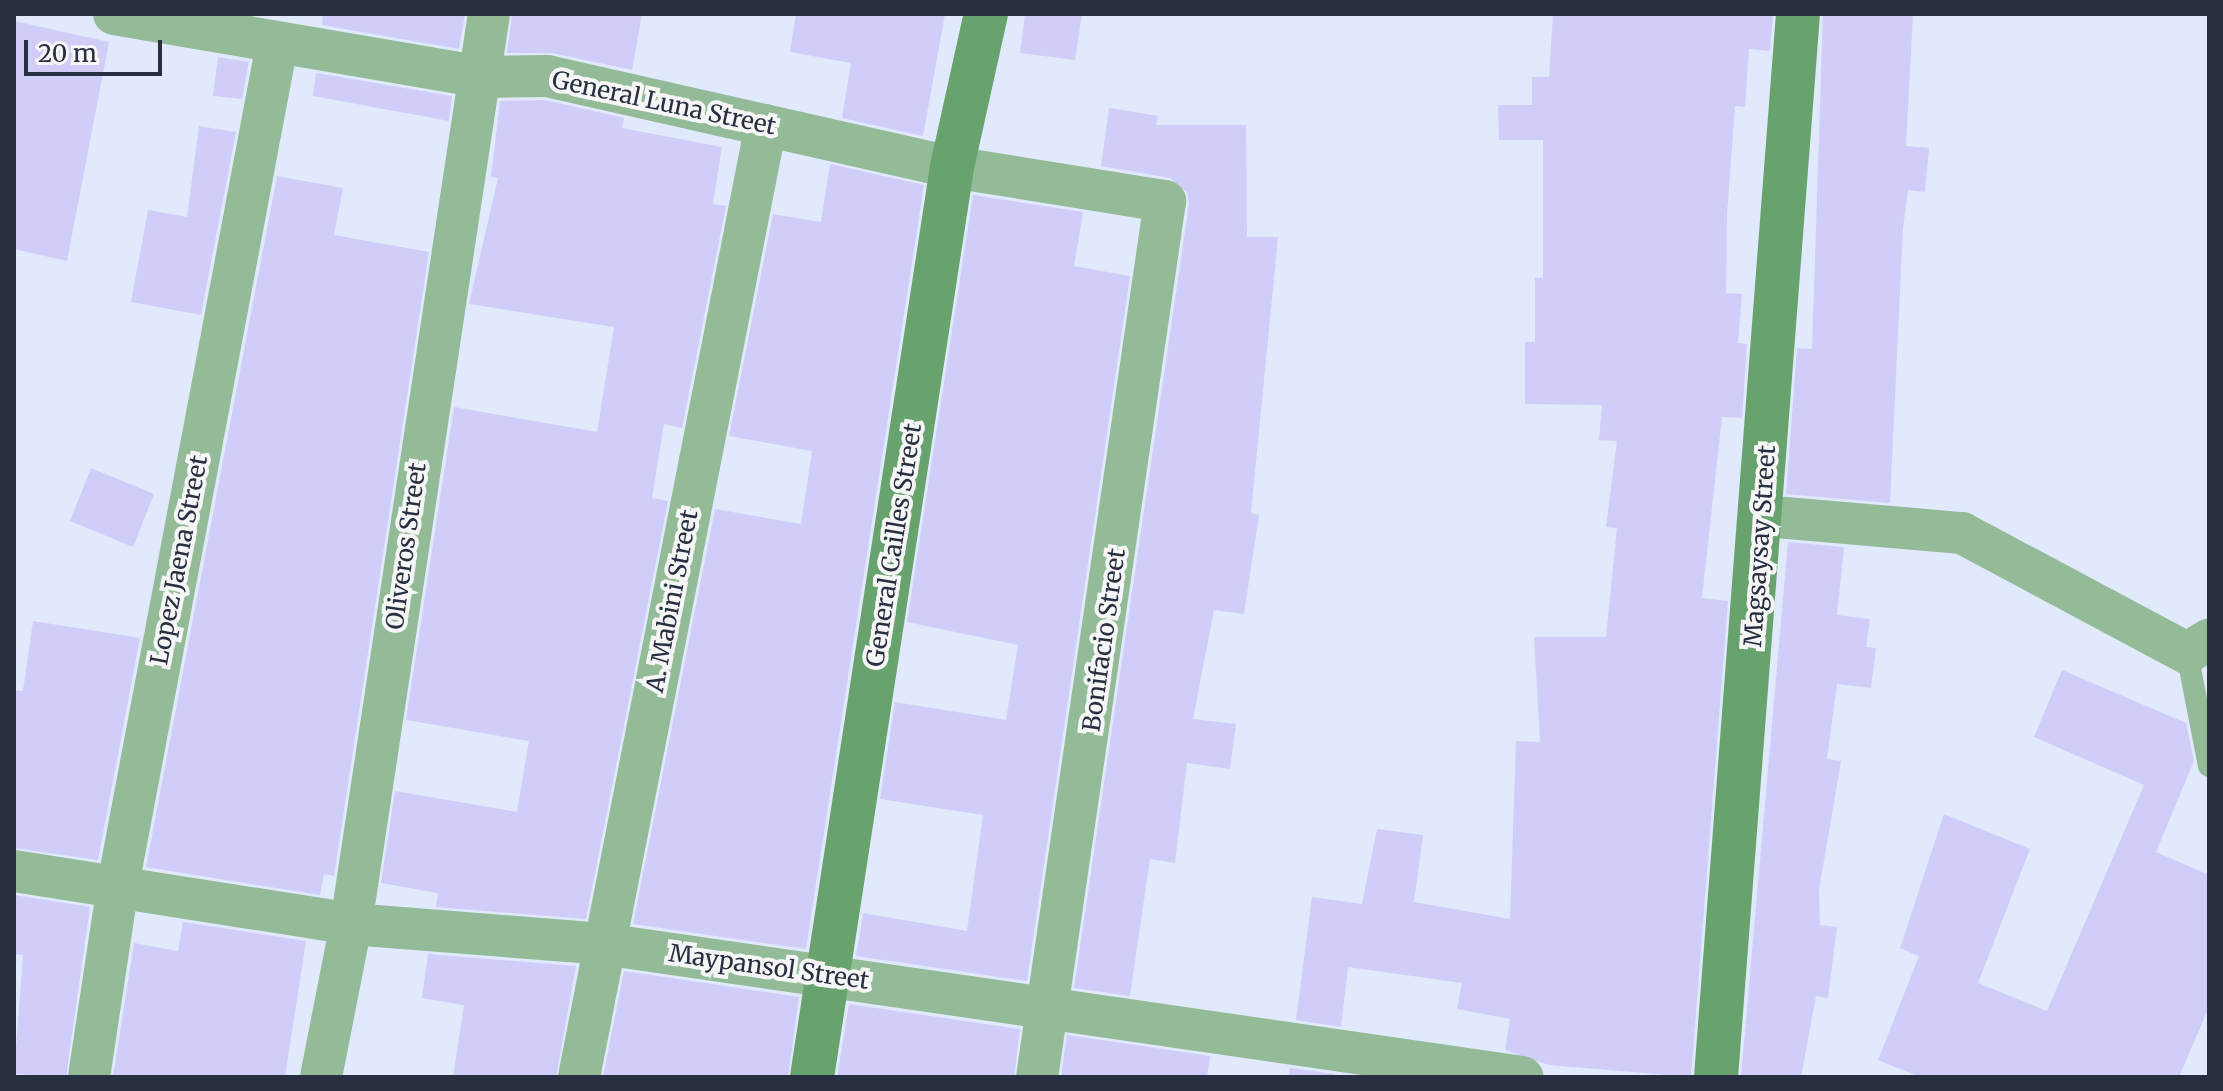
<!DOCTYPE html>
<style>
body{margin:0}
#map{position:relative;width:2223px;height:1091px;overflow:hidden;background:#e1e9fc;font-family:Merriweather,serif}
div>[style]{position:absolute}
.building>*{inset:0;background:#d0cef8}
.lane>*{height:22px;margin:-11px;padding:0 11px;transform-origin:11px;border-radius:11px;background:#94bb97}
.street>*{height:42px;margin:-21px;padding:0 21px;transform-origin:21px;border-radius:21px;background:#94bb97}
.secondary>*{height:44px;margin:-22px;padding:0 22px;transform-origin:22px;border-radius:22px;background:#68a36e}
span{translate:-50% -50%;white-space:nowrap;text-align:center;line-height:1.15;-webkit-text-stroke:8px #f6f6f6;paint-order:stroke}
.street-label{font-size:24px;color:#272f40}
.frame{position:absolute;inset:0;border:16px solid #272f40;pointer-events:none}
.scale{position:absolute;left:24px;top:40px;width:138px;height:36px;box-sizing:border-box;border:4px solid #272f40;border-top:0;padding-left:10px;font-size:24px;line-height:28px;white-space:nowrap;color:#272f40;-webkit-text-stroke:6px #f6f6f6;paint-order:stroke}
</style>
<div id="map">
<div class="building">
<i style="clip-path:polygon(323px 14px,465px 14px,459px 49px,322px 25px)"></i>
<i style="clip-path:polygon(512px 14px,642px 14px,632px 70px,552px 53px,507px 53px)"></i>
<i style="clip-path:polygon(796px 14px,945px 14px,923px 136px,842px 118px,851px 63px,790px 52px)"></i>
<i style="clip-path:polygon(1025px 14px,1082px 14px,1075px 60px,1020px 53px)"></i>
<i style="clip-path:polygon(1553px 14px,1773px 15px,1770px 51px,1749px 49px,1745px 107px,1735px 106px,1727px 215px,1726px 293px,1742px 294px,1738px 343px,1747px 344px,1742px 418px,1722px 417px,1702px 598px,1728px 601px,1691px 1077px,1549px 1065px,1505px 1050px,1510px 1019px,1457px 1009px,1462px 983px,1348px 967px,1341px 1027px,1296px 1020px,1312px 897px,1362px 904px,1377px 829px,1423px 835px,1414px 902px,1510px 919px,1516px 741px,1540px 742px,1534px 637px,1606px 637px,1617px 528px,1606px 527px,1617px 441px,1599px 440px,1602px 405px,1525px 404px,1525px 342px,1535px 342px,1535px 278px,1543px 278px,1543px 140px,1499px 140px,1498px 105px,1532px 105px,1532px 77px,1549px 77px)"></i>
<i style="clip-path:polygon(1823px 14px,1913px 14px,1906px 146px,1929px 148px,1925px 192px,1908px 190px,1903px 228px,1890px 503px,1786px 494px,1797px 348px,1812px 349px)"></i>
<i style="clip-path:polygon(14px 21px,109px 42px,67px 261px,14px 249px)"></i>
<i style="clip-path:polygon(218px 57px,249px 62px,242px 99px,213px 96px)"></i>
<i style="clip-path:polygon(316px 73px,452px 96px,449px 121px,313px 96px)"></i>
<i style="clip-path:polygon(545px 100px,624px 118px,622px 128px,722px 147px,713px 204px,726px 206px,682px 428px,664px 424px,652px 498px,668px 501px,586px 919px,436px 907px,438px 893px,381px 883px,395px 791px,517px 812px,529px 741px,406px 720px,454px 407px,597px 432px,614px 327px,469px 304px,498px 178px,491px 177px,500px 101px)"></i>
<i style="clip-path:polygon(1109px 108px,1158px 116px,1156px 125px,1246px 125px,1247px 237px,1278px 237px,1251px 513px,1259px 515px,1244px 614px,1214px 610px,1193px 719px,1236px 724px,1230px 769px,1187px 763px,1175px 863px,1150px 859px,1130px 996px,1074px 988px,1189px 204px,1187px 192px,1170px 178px,1101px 166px)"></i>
<i style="clip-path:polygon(199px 126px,236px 132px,201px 315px,131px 302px,148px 210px,187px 217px)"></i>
<i style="clip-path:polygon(830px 164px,924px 185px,806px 949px,633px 924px,715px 509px,801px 524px,812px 451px,729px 436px,773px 214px,821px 222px)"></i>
<i style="clip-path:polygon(277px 176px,343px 188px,334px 235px,429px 252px,334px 876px,324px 874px,320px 895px,146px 867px)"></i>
<i style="clip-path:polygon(973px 195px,1083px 212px,1074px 266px,1130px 276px,1027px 981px,856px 956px,863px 913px,967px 931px,983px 815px,880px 799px,895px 702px,1006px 720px,1018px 645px,907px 622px)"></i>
<i style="clip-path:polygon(91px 468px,154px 494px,133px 547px,70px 521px)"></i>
<i style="clip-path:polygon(1788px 542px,1844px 547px,1837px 615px,1870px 619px,1866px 647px,1876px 648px,1871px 688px,1837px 684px,1827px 759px,1841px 761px,1819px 890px,1820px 925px,1837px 927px,1828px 998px,1816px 996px,1801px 1077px,1741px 1077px)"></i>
<i style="clip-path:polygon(33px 621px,140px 638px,98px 860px,14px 848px,14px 690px,23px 691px)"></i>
<i style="clip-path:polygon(2062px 670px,2186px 723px,2194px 761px,2156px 852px,2209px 875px,2209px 1007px,2179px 1077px,1920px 1077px,1878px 1060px,1919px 956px,1900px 948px,1944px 814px,2030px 849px,1978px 983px,2047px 1011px,2144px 785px,2034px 737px)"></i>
<i style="clip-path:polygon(14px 895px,90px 907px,66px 1077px,14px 1074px,23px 955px,14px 954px)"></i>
<i style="clip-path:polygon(183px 922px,306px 941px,285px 1077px,113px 1077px,134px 943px,178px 951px)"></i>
<i style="clip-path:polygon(428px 954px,576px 966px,556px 1077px,453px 1077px,464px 1005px,422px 998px)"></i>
<i style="clip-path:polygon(624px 971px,799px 997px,788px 1077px,603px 1077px)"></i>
<i style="clip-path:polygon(849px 1004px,1020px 1029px,1014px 1077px,837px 1077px)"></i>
<i style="clip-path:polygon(1067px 1035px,1210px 1056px,1207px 1077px,1061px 1077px)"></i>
<i style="clip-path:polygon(1290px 1068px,1335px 1074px,1334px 1077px,1289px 1077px)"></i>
</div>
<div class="lane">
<i style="left:2187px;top:653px;width:115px;rotate:79deg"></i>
</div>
<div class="street">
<i style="left:114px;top:14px;width:372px;rotate:9.7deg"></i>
<i style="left:481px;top:77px;width:66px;rotate:-0.9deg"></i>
<i style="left:547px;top:76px;width:415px;rotate:12.7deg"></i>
<i style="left:952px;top:167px;width:216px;rotate:9.1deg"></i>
<i style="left:1165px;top:201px;width:885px;rotate:98.31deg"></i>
<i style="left:1763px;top:516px;width:200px;rotate:4.9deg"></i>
<i style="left:1962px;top:533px;width:255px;rotate:28.1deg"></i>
<i style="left:2187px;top:653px;width:26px;rotate:-31deg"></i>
<i style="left:14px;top:871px;width:341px;rotate:8.9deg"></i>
<i style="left:351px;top:924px;width:253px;rotate:4.5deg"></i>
<i style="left:603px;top:944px;width:929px;rotate:8.23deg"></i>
<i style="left:89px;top:1077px;width:194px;rotate:-81.4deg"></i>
<i style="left:118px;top:885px;width:856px;rotate:-79.29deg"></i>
<i style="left:321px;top:1077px;width:156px;rotate:-78.9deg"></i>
<i style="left:351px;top:924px;width:920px;rotate:-81.38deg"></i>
<i style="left:579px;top:1077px;width:970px;rotate:-78.89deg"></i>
</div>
<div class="secondary">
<i style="left:812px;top:1077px;width:921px;rotate:-81.25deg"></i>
<i style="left:952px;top:167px;width:157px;rotate:-77.5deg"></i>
<i style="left:1716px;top:1077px;width:1066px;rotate:-85.59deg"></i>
</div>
<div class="street-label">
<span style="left:664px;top:103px;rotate:12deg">General Luna Street</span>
<span style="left:894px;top:545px;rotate:-81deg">General Cailles Street</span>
<span style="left:406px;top:546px;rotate:-82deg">Oliveros Street</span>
<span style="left:1760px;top:546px;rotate:-86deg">Magsaysay Street</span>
<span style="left:179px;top:560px;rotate:-79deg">Lopez Jaena Street</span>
<span style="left:672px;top:601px;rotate:-79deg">A. Mabini Street</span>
<span style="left:1104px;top:640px;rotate:-82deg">Bonifacio Street</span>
<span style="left:769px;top:967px;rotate:8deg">Maypansol Street</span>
</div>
<div class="frame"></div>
<div class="scale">20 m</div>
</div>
